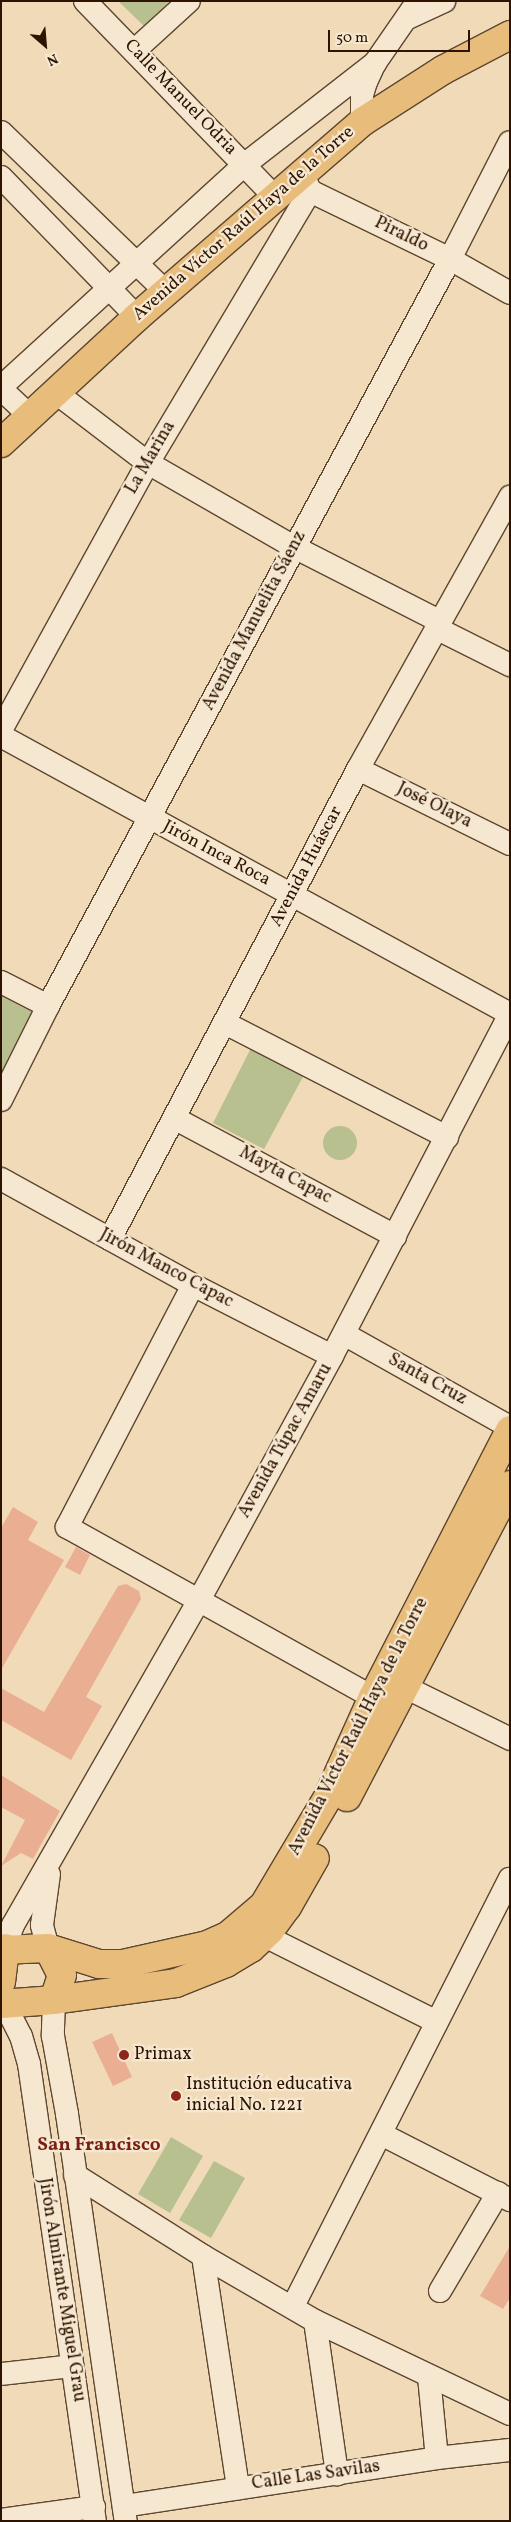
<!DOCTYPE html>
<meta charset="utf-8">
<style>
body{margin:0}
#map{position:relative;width:511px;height:2522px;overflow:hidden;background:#f1dab8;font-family:Vollkorn,serif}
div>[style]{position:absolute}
.green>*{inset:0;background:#b8c090}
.round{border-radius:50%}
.building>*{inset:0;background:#eaaf93}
.roads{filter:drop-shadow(1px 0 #5e462f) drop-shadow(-1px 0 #5e462f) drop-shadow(0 1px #5e462f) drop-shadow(0 -1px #5e462f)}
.minor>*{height:22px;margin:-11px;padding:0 11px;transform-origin:11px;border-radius:11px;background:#f6e7d1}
.major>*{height:28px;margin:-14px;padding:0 14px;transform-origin:14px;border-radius:14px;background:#e8bd7c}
.dots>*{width:14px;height:14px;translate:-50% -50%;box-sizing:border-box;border:2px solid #f6e7d1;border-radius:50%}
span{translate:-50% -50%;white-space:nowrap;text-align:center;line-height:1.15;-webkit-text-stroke:4.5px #f6e7d1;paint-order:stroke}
.street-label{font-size:18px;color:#2d1401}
.poi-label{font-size:18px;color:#2d1401}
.left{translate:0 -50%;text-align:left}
.neighbourhood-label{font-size:19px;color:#7a1f14;font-weight:700}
.frame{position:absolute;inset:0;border:2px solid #2d1401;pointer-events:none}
.north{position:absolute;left:20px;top:20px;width:50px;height:50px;-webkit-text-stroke:4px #f6e7d1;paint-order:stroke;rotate:153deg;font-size:14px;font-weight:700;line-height:20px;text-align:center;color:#2d1401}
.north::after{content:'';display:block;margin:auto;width:18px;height:22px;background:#2d1401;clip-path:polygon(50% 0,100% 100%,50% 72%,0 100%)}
.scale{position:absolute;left:328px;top:30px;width:142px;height:22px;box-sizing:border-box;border:2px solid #2d1401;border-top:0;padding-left:6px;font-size:15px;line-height:18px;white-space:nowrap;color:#2d1401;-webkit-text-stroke:4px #f6e7d1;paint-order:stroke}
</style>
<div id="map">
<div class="green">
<i style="clip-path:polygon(118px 1px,170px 1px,144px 26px)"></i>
<i style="clip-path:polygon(1px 996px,31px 1011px,32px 1019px,1px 1075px)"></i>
<i style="clip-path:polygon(251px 1048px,304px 1075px,264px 1149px,213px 1123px)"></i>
<i class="round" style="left:323px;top:1126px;width:34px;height:34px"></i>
<i style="clip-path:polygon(171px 2137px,203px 2156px,170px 2213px,138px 2194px)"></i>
<i style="clip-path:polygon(214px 2161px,245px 2178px,211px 2238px,179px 2220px)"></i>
</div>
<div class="building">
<i style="clip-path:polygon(13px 1507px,38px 1522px,28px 1540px,64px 1560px,1px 1670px,1px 1528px)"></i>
<i style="clip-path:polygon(76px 1547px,90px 1555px,80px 1575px,65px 1567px)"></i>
<i style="clip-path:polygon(126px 1584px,139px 1591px,141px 1599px,86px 1697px,102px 1706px,71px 1760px,1px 1720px,1px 1688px,44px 1712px,118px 1586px)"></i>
<i style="clip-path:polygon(1px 1775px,60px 1811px,33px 1859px,21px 1853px,1px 1866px,25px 1820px,1px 1807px)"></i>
<i style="clip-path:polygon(112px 2033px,132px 2077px,113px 2086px,92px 2042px)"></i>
<i style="clip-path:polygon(510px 2246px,510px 2298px,503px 2309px,480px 2296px)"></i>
</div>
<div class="roads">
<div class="minor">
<i style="left:85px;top:1px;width:272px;rotate:45.9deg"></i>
<i style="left:408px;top:18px;width:40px;rotate:-25deg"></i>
<i style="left:134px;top:51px;width:74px;rotate:-42.3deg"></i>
<i style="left:362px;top:122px;width:27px;rotate:-90deg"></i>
<i style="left:362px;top:95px;width:14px;rotate:-73deg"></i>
<i style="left:366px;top:82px;width:21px;rotate:-65deg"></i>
<i style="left:375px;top:63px;width:75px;rotate:-55.3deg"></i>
<i style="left:1px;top:132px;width:230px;rotate:44.1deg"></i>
<i style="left:304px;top:176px;width:16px;rotate:68deg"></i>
<i style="left:310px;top:191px;width:156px;rotate:25.9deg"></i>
<i style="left:450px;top:259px;width:69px;rotate:29.5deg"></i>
<i style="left:1px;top:177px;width:195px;rotate:45.8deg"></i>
<i style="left:1px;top:387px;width:329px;rotate:-42.4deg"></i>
<i style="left:244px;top:165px;width:166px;rotate:-37.9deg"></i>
<i style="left:1px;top:389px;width:40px;rotate:43deg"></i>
<i style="left:55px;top:392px;width:117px;rotate:37.4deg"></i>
<i style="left:148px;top:463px;width:168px;rotate:29.9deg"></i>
<i style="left:294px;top:547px;width:163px;rotate:27deg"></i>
<i style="left:436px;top:628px;width:83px;rotate:26.6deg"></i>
<i style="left:1px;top:730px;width:305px;rotate:-61.2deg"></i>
<i style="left:148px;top:463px;width:317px;rotate:-59.2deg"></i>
<i style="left:1px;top:736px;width:580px;rotate:28.64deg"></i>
<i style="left:358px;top:769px;width:169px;rotate:26.3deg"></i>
<i style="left:1px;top:982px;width:53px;rotate:27.1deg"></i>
<i style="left:225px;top:1023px;width:250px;rotate:27.2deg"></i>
<i style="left:1px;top:1100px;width:105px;rotate:-63.4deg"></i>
<i style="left:48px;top:1006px;width:848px;rotate:-61.71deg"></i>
<i style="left:450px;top:259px;width:131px;rotate:-62.9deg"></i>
<i style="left:174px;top:1118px;width:251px;rotate:28.1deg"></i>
<i style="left:1px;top:1179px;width:219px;rotate:28.9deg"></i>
<i style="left:193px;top:1285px;width:156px;rotate:27.1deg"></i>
<i style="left:110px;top:1239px;width:531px;rotate:-62.18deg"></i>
<i style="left:358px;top:769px;width:312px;rotate:-60.8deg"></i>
<i style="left:193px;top:1285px;width:273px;rotate:117.5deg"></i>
<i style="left:67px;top:1527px;width:350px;rotate:29.1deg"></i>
<i style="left:344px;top:1334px;width:190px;rotate:29.3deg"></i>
<i style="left:405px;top:1687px;width:117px;rotate:26.3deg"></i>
<i style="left:265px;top:1936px;width:192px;rotate:26.6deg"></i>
<i style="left:5px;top:1948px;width:24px;rotate:-71deg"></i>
<i style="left:13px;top:1925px;width:372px;rotate:-60.2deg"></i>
<i style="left:198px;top:1602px;width:280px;rotate:-61.4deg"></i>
<i style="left:332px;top:1356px;width:386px;rotate:-62.5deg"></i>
<i style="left:48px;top:1948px;width:24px;rotate:-105deg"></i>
<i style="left:42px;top:1925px;width:51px;rotate:-82.2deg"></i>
<i style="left:54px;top:2000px;width:36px;rotate:92deg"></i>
<i style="left:53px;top:2036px;width:79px;rotate:79.8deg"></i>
<i style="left:67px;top:2114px;width:411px;rotate:81.8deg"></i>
<i style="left:4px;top:2003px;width:37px;rotate:63deg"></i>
<i style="left:21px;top:2036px;width:29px;rotate:74deg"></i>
<i style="left:29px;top:2064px;width:462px;rotate:81.8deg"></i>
<i style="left:383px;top:2135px;width:143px;rotate:27.1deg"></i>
<i style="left:75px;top:2175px;width:151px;rotate:32.3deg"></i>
<i style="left:203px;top:2256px;width:129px;rotate:30.1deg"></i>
<i style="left:315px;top:2321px;width:216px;rotate:25.5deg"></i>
<i style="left:203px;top:2256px;width:235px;rotate:81.4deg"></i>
<i style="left:440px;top:2291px;width:114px;rotate:-59.4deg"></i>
<i style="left:293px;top:2306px;width:479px;rotate:-63.1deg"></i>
<i style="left:315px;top:2321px;width:155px;rotate:81.8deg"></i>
<i style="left:1px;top:2374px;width:71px;rotate:-6.4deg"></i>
<i style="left:429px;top:2377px;width:81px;rotate:84.4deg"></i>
<i style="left:124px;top:2506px;width:317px;rotate:-8.7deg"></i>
<i style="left:437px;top:2458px;width:73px;rotate:-6.3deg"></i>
<i style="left:1px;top:2520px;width:94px;rotate:-8deg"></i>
</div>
<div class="major">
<i style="left:1px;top:443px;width:185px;rotate:-42.8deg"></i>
<i style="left:137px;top:317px;width:298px;rotate:-40.9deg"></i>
<i style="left:362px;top:122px;width:96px;rotate:-32.7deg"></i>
<i style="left:443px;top:70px;width:76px;rotate:-27.6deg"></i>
<i style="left:347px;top:1797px;width:352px;rotate:-62.4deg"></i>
<i style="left:48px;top:1948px;width:30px;rotate:63deg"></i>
<i style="left:62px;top:1975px;width:26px;rotate:108deg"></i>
<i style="left:1px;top:1950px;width:47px;rotate:-2.4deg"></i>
<i style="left:48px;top:1948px;width:53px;rotate:17.4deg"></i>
<i style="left:99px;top:1964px;width:24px"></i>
<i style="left:123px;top:1964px;width:86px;rotate:-12.7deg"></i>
<i style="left:207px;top:1945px;width:24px;rotate:-24deg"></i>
<i style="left:229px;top:1935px;width:46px;rotate:-40.6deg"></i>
<i style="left:264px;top:1905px;width:126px;rotate:-59.3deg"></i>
<i style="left:328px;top:1797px;width:110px;rotate:-65.8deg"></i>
<i style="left:373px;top:1697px;width:300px;rotate:-62.8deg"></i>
<i style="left:1px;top:1982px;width:34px;rotate:-83deg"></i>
<i style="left:1px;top:2004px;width:53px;rotate:-4.3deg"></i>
<i style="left:54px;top:2000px;width:123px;rotate:-7.9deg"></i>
<i style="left:176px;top:1983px;width:54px;rotate:-21.8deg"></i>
<i style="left:226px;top:1963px;width:29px;rotate:-31deg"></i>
<i style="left:251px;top:1948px;width:26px;rotate:-43deg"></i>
<i style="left:270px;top:1930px;width:29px;rotate:-54deg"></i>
<i style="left:287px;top:1907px;width:56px;rotate:-60.3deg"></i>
</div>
</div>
<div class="dots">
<i style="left:124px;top:2055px;background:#8f2418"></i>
<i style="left:176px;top:2096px;background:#8f2418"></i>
</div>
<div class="street-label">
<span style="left:180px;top:98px;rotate:46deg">Calle Manuel Odria</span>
<span style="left:244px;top:224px;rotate:-41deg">Avenida Víctor Raúl Haya de la Torre</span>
<span style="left:401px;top:235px;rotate:26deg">Piraldo</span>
<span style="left:151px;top:458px;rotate:-60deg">La Marina</span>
<span style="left:255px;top:621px;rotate:-62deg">Avenida Manuelita Sáenz</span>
<span style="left:434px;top:806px;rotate:26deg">José Olaya</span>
<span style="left:216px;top:854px;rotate:28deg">Jirón Inca Roca</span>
<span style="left:307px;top:867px;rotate:-62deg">Avenida Huáscar</span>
<span style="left:285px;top:1176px;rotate:28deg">Mayta Capac</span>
<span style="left:166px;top:1269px;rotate:28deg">Jirón Manco Capac</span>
<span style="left:427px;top:1380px;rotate:29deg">Santa Cruz</span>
<span style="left:286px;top:1441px;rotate:-61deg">Avenida Túpac Amaru</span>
<span style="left:359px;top:1727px;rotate:-63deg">Avenida Víctor Raúl Haya de la Torre</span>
<span style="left:61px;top:2290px;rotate:81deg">Jirón Almirante Miguel Grau</span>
<span style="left:316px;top:2476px;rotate:-8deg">Calle Las Savilas</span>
</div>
<div class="poi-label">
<span class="left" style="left:134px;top:2055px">Primax</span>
<span class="left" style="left:186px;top:2096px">Institución educativa<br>inicial No. 1221</span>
</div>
<div class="neighbourhood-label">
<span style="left:99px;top:2146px">San Francisco</span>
</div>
<div class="frame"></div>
<div class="north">N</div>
<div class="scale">50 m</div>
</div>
